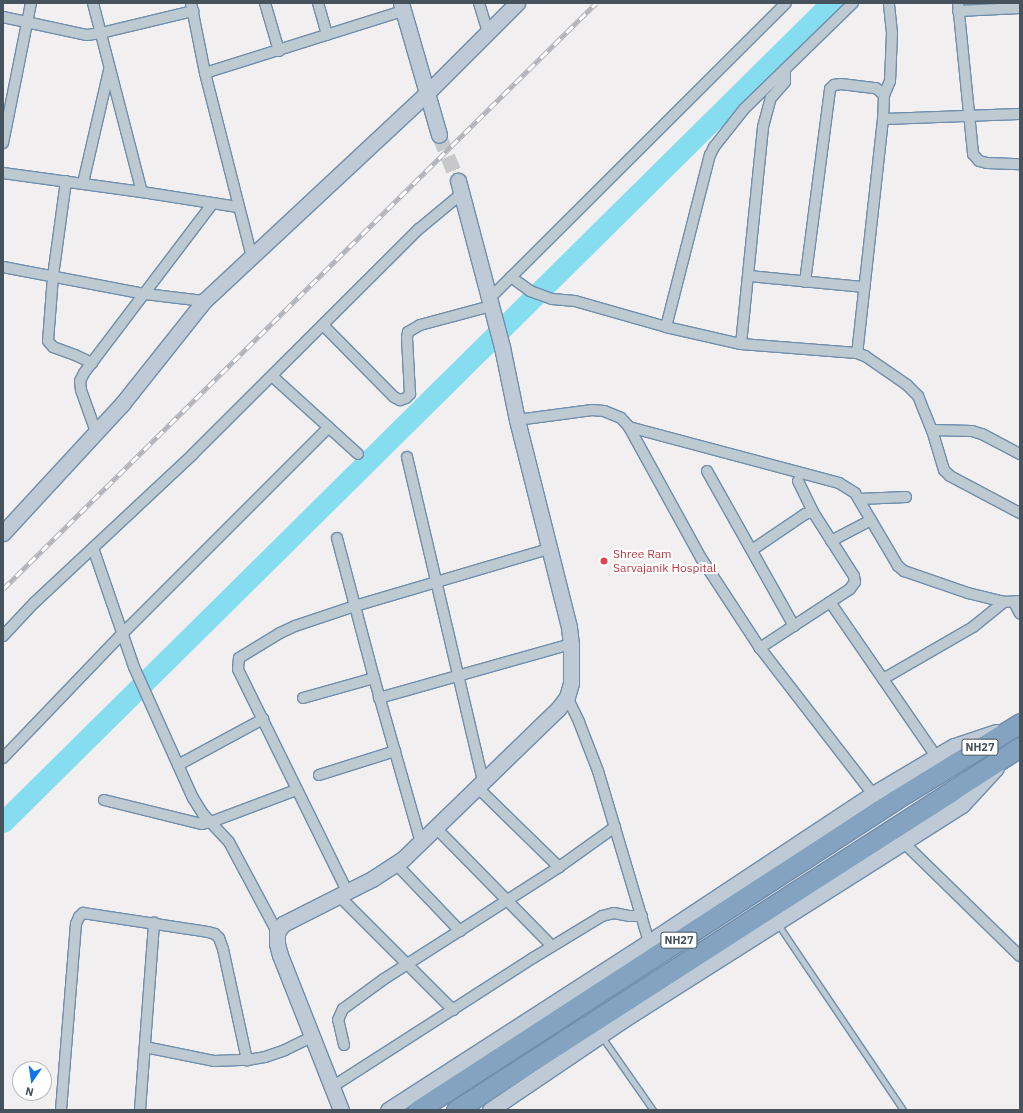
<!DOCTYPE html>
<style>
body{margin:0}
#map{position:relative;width:1023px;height:1113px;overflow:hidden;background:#f1efef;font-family:"IBM Plex Sans",sans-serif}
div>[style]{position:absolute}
.river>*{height:21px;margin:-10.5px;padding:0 10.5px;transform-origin:10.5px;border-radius:10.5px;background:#86ddf0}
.secondary-tunnel>*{height:15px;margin-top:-7.5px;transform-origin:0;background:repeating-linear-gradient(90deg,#c6c8ca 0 15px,transparent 0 23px)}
.roads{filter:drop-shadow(1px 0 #6f8eac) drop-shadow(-1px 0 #6f8eac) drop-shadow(0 1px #6f8eac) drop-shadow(0 -1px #6f8eac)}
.lane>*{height:5px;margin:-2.5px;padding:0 2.5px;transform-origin:2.5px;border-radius:2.5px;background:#becad2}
.street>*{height:10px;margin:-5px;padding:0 5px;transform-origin:5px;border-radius:5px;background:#becad2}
.secondary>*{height:15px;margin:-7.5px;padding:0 7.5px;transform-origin:7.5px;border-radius:7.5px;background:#becbd7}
.highway>*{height:19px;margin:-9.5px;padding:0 9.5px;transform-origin:9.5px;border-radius:9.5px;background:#84a3c0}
.rail>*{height:4.5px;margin-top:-2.25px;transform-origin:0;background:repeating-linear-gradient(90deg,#fff 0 9px,#b0b4ba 0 18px);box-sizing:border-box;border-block:1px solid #b0b4ba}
.dots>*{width:11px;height:11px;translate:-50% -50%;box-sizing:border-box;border:2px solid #fff;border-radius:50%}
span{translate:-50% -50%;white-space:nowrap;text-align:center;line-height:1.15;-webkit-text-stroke:4px #fff;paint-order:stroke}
.shield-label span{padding:1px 3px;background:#fff;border:1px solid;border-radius:3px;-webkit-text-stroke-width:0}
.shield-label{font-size:11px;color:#46535d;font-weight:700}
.health-label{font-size:12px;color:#be3a42}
.left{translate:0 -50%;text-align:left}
.frame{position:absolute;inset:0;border:4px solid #46535d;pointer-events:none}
.north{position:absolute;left:12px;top:1061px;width:40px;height:40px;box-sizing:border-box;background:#fff;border:1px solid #b5babe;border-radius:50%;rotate:193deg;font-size:11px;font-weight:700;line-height:16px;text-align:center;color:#46535d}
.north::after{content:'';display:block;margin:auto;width:14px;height:18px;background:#1074ea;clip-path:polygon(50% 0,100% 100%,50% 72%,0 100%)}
</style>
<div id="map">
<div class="river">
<i style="left:3px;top:822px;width:1165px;rotate:-44.69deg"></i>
</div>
<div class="secondary-tunnel">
<i style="left:439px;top:135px;width:50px;rotate:67.6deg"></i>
</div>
<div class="roads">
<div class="lane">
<i style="left:777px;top:923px;width:225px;rotate:56deg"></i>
<i style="left:602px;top:1037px;width:89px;rotate:55.1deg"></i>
</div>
<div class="street">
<i style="left:93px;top:3px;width:195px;rotate:75.5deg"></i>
<i style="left:191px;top:3px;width:71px;rotate:78.7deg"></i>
<i style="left:205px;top:73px;width:190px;rotate:75.7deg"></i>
<i style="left:265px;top:3px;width:50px;rotate:73.7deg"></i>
<i style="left:318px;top:3px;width:33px;rotate:74deg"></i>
<i style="left:479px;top:3px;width:31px;rotate:73deg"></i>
<i style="left:958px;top:3px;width:152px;rotate:84.3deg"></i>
<i style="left:973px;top:154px;width:9px;rotate:49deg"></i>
<i style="left:979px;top:161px;width:8px;rotate:14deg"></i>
<i style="left:987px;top:163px;width:33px;rotate:2deg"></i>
<i style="left:958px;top:11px;width:62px;rotate:-2.8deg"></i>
<i style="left:3px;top:17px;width:86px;rotate:12.1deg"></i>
<i style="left:87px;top:35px;width:14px;rotate:-8deg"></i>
<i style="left:101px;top:33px;width:95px;rotate:-13.4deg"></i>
<i style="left:205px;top:73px;width:207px;rotate:-17.4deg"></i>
<i style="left:884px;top:95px;width:15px;rotate:-67deg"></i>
<i style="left:890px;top:81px;width:48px;rotate:-87.6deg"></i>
<i style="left:892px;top:33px;width:30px;rotate:-96deg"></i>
<i style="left:883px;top:119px;width:137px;rotate:-2.1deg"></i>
<i style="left:3px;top:143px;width:143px;rotate:-78.7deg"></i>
<i style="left:3px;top:173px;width:140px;rotate:7.8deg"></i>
<i style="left:142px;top:192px;width:97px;rotate:8.9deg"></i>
<i style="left:66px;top:181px;width:96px;rotate:97.8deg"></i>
<i style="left:53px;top:276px;width:65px;rotate:94.4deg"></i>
<i style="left:48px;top:341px;width:8px;rotate:50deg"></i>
<i style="left:53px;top:347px;width:23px;rotate:20deg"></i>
<i style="left:75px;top:355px;width:19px;rotate:25deg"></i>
<i style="left:83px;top:183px;width:116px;rotate:-77deg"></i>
<i style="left:3px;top:267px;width:145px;rotate:10.8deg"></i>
<i style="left:145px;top:294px;width:59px;rotate:6.8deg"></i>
<i style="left:749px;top:276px;width:116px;rotate:5.5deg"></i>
<i style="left:511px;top:277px;width:24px;rotate:36deg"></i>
<i style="left:530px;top:291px;width:23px;rotate:20deg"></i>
<i style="left:552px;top:299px;width:23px;rotate:5deg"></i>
<i style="left:575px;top:301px;width:95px;rotate:15.9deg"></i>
<i style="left:666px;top:327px;width:77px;rotate:12.8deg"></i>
<i style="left:741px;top:344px;width:116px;rotate:4.4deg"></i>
<i style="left:857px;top:353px;width:9px;rotate:21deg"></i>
<i style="left:865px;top:356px;width:51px;rotate:34.6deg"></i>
<i style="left:907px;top:385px;width:16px;rotate:45deg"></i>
<i style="left:918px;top:396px;width:37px;rotate:68deg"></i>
<i style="left:932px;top:430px;width:42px;rotate:73.3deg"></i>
<i style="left:944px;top:470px;width:8px;rotate:45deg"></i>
<i style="left:950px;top:476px;width:79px;rotate:27.9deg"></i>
<i style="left:805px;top:282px;width:195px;rotate:-82.6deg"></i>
<i style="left:830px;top:89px;width:6px;rotate:-45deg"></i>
<i style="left:834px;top:85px;width:7px;rotate:-8deg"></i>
<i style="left:841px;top:84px;width:35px;rotate:7deg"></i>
<i style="left:876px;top:88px;width:11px;rotate:41deg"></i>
<i style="left:884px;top:95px;width:24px;rotate:92deg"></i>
<i style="left:883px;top:119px;width:235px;rotate:96.3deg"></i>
<i style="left:489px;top:299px;width:419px;rotate:-44.9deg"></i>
<i style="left:323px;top:325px;width:101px;rotate:45.4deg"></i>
<i style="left:394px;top:397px;width:7px;rotate:27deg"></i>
<i style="left:400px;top:400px;width:6px;rotate:-18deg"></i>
<i style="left:406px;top:398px;width:6px;rotate:-45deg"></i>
<i style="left:410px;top:394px;width:56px;rotate:-93.1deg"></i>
<i style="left:407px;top:338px;width:6px;rotate:-81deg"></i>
<i style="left:408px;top:332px;width:14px;rotate:-30deg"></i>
<i style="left:420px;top:325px;width:73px;rotate:-15deg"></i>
<i style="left:666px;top:327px;width:178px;rotate:-75.7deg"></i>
<i style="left:710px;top:155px;width:9px;rotate:-63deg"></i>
<i style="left:714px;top:147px;width:48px;rotate:-51.7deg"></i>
<i style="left:744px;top:109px;width:152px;rotate:-44.2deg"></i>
<i style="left:741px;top:344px;width:218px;rotate:-84.2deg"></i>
<i style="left:763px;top:127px;width:30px;rotate:-75deg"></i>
<i style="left:771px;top:98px;width:21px;rotate:-49deg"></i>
<i style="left:785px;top:82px;width:13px;rotate:-90deg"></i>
<i style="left:272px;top:376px;width:116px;rotate:42.2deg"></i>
<i style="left:517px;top:420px;width:76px;rotate:-7.6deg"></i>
<i style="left:592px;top:410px;width:12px;rotate:5deg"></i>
<i style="left:604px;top:411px;width:18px;rotate:22deg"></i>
<i style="left:621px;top:418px;width:12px;rotate:48deg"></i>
<i style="left:629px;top:427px;width:149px;rotate:61.2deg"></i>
<i style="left:701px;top:558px;width:108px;rotate:56.8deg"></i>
<i style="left:760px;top:648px;width:185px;rotate:52.3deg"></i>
<i style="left:629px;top:427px;width:217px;rotate:14.9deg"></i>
<i style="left:839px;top:483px;width:19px;rotate:32deg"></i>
<i style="left:855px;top:493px;width:85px;rotate:59.5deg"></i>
<i style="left:898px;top:566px;width:8px;rotate:40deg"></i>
<i style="left:904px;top:571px;width:68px;rotate:19deg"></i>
<i style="left:968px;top:593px;width:37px;rotate:14deg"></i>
<i style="left:1004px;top:602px;width:16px;rotate:-4deg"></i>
<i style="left:932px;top:430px;width:40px;rotate:1.4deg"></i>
<i style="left:972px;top:431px;width:10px;rotate:17deg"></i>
<i style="left:982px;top:434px;width:43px;rotate:27.8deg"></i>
<i style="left:96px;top:432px;width:45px;rotate:-109.7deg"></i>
<i style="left:81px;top:390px;width:9px;rotate:-96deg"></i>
<i style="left:80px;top:381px;width:9px;rotate:-63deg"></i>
<i style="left:84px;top:373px;width:213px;rotate:-52.8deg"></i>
<i style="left:407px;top:457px;width:332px;rotate:76.8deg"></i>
<i style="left:707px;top:471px;width:178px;rotate:60.7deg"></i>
<i style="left:798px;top:481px;width:34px;rotate:64deg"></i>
<i style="left:859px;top:499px;width:47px;rotate:-2.4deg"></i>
<i style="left:337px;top:538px;width:145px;rotate:75.2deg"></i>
<i style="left:374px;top:678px;width:172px;rotate:74.1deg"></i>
<i style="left:831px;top:541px;width:45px;rotate:-27.7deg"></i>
<i style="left:93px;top:548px;width:126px;rotate:71deg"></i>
<i style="left:134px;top:667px;width:144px;rotate:65.8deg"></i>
<i style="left:193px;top:798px;width:19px;rotate:58deg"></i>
<i style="left:203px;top:814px;width:38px;rotate:47deg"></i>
<i style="left:229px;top:842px;width:102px;rotate:61.9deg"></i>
<i style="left:752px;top:550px;width:64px;rotate:-34.2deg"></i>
<i style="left:805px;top:514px;width:8px;rotate:-14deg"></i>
<i style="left:813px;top:512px;width:76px;rotate:57.4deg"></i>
<i style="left:854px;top:576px;width:6px;rotate:81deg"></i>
<i style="left:855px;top:582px;width:9px;rotate:126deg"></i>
<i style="left:850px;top:589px;width:108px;rotate:146.8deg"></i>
<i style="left:830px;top:602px;width:187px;rotate:55.5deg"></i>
<i style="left:1014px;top:602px;width:13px;rotate:63deg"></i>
<i style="left:3px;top:636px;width:45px;rotate:-46.8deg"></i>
<i style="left:34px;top:603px;width:218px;rotate:-43.1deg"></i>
<i style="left:193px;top:454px;width:319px;rotate:-44.9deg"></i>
<i style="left:419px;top:229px;width:55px;rotate:-39.8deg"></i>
<i style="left:883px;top:679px;width:104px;rotate:-30deg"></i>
<i style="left:973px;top:627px;width:40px;rotate:-39deg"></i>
<i style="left:567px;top:697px;width:28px;rotate:64deg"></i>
<i style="left:579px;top:722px;width:53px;rotate:68.8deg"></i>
<i style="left:598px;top:771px;width:178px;rotate:73.4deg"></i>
<i style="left:303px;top:698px;width:74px;rotate:-15.7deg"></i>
<i style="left:379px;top:698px;width:199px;rotate:-15.7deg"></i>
<i style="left:3px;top:758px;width:173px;rotate:-46.2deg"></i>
<i style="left:123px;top:633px;width:291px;rotate:-45deg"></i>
<i style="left:178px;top:765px;width:97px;rotate:-28.4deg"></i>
<i style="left:319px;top:775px;width:80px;rotate:-17.5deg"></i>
<i style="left:477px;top:787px;width:115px;rotate:44.3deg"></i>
<i style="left:104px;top:800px;width:101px;rotate:13.8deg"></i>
<i style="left:202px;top:824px;width:9px;rotate:-13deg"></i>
<i style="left:211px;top:822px;width:91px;rotate:-20.6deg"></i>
<i style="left:436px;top:828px;width:165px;rotate:45.5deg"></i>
<i style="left:903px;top:842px;width:163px;rotate:44.3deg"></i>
<i style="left:396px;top:864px;width:93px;rotate:46.3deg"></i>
<i style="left:347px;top:891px;width:247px;rotate:-116.2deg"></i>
<i style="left:238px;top:669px;width:11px;rotate:-85deg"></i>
<i style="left:239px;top:658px;width:48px;rotate:-31.4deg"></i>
<i style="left:280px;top:633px;width:17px;rotate:-25deg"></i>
<i style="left:295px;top:626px;width:63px;rotate:-18.4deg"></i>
<i style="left:355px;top:606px;width:202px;rotate:-16.4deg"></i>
<i style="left:338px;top:895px;width:163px;rotate:45deg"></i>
<i style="left:344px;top:1045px;width:26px;rotate:-103deg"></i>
<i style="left:338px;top:1020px;width:12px;rotate:-66deg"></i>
<i style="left:343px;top:1009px;width:51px;rotate:-36.2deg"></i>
<i style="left:384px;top:979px;width:208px;rotate:-32.6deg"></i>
<i style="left:559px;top:867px;width:69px;rotate:-35.5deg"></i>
<i style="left:145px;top:1047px;width:70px;rotate:11.5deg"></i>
<i style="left:214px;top:1061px;width:33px;rotate:-2deg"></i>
<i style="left:247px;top:1060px;width:18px;rotate:-9deg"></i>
<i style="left:265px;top:1057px;width:21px;rotate:-19deg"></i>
<i style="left:285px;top:1050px;width:30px;rotate:-26deg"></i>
<i style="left:332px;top:1087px;width:239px;rotate:-32.7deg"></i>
<i style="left:533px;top:958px;width:81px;rotate:-31.3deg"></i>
<i style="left:602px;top:916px;width:12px;rotate:-14deg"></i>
<i style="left:614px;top:913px;width:15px;rotate:11deg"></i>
<i style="left:629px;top:916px;width:13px"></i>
<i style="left:61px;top:1110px;width:187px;rotate:-85.4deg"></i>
<i style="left:76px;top:924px;width:8px;rotate:-67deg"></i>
<i style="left:79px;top:917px;width:6px;rotate:-45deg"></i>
<i style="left:83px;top:913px;width:126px;rotate:8.6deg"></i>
<i style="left:208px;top:932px;width:7px;rotate:16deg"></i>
<i style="left:215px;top:934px;width:6px;rotate:45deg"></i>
<i style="left:219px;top:938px;width:12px;rotate:70deg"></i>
<i style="left:223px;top:949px;width:114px;rotate:77.8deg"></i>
<i style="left:140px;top:1110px;width:188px;rotate:-85.7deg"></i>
</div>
<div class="secondary">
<i style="left:401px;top:3px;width:137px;rotate:73.9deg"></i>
<i style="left:3px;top:533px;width:176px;rotate:-47.3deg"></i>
<i style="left:122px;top:404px;width:132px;rotate:-51.5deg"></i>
<i style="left:204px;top:301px;width:304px;rotate:-43deg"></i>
<i style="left:426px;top:94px;width:129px;rotate:-45deg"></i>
<i style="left:341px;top:1110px;width:167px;rotate:-111.5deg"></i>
<i style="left:280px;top:955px;width:11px;rotate:-105deg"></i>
<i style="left:277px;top:944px;width:12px;rotate:-90deg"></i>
<i style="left:277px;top:932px;width:10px;rotate:-53deg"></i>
<i style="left:283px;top:924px;width:100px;rotate:-26.8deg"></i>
<i style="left:372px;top:879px;width:37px;rotate:-33deg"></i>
<i style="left:403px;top:859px;width:216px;rotate:-44.1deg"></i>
<i style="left:558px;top:709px;width:15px;rotate:-53deg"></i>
<i style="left:567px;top:697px;width:15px;rotate:-74deg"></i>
<i style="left:571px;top:683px;width:39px;rotate:-90deg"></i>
<i style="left:571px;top:644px;width:17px;rotate:-97deg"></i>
<i style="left:569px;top:627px;width:213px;rotate:-104.1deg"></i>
<i style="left:517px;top:420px;width:75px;rotate:-101.6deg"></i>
<i style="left:502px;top:347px;width:172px;rotate:-104.8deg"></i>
<i style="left:388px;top:1110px;width:310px;rotate:-32.8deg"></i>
<i style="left:649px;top:942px;width:268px;rotate:-33.5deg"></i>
<i style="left:873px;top:794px;width:94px;rotate:-30.7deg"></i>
<i style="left:954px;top:746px;width:44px;rotate:-18.4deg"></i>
<i style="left:490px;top:1110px;width:161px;rotate:-34.1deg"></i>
<i style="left:623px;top:1020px;width:401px;rotate:-32.4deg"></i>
<i style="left:962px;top:805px;width:50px;rotate:-47.4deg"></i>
</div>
<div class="highway">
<i style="left:418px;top:1110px;width:569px;rotate:-33.02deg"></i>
<i style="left:895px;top:800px;width:147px;rotate:-31.6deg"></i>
<i style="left:456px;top:1110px;width:671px;rotate:-32.77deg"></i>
</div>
</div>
<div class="rail">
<i style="left:3px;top:589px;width:834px;rotate:-44.66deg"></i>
</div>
<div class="dots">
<i style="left:604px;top:561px;background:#e0444e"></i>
</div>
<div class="shield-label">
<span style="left:980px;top:747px">NH27</span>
<span style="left:679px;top:940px">NH27</span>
</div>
<div class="health-label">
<span class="left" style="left:613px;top:561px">Shree Ram<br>Sarvajanik Hospital</span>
</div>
<div class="frame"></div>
<div class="north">N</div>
</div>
